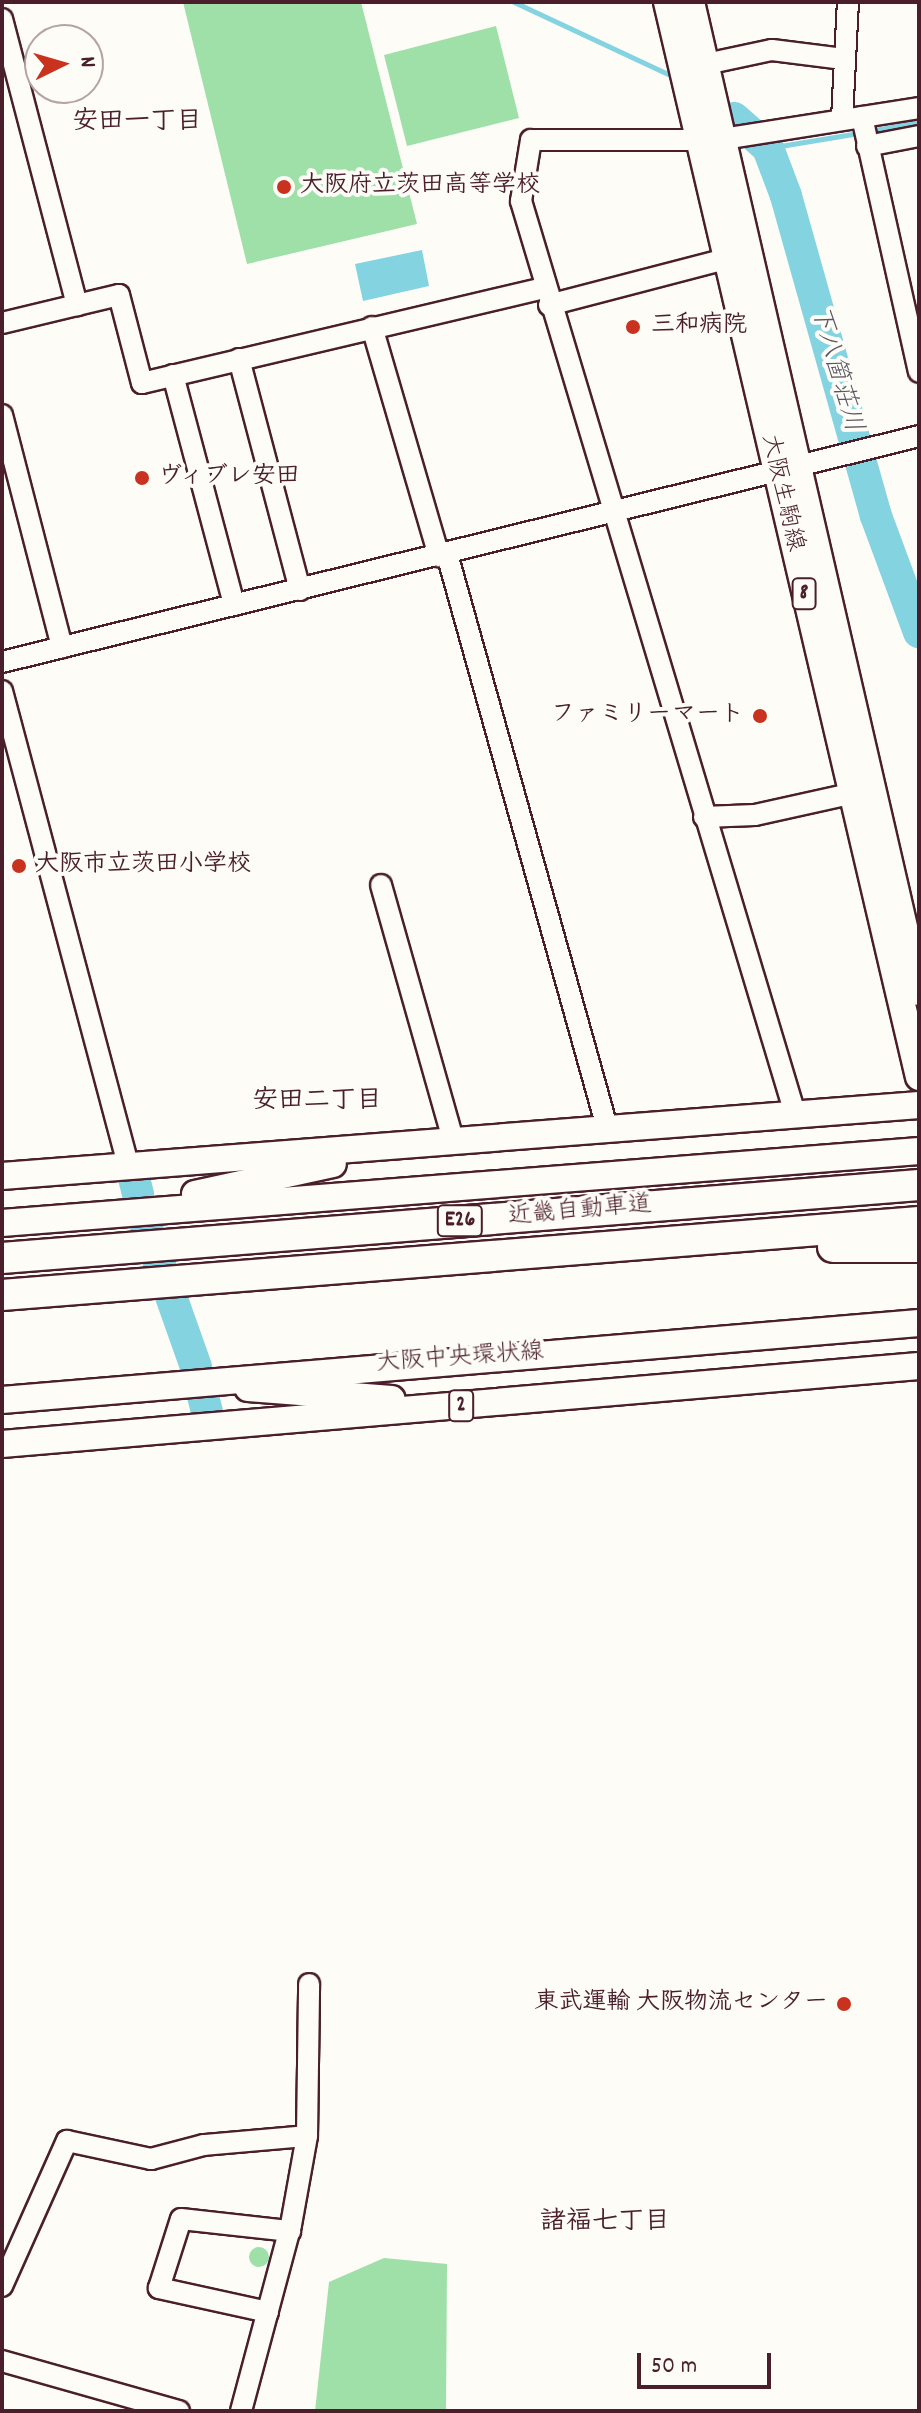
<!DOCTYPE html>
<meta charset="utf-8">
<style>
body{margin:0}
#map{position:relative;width:921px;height:2413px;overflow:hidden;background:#fdfcf7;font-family:Dekko,"Klee One",sans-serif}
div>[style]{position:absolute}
.green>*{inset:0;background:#9fe0a9}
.round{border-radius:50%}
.water>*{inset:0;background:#84d3e1}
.stream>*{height:5px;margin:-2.5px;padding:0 2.5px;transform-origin:2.5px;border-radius:2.5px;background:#84d3e1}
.river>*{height:32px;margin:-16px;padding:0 16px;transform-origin:16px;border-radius:16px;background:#84d3e1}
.roads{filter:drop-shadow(2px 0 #4a1f2b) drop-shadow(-2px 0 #4a1f2b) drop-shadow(0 2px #4a1f2b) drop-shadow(0 -2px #4a1f2b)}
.minor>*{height:20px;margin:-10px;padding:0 10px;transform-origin:10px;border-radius:10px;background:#fdfcf7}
.major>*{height:26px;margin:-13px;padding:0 13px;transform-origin:13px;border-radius:13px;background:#fdfcf7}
.highway>*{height:30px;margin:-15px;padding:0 15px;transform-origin:15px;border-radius:15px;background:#fdfcf7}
.dots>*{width:22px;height:22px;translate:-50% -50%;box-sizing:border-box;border:4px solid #fdfcf7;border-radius:50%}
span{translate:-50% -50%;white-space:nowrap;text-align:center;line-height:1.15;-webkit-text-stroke:8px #fdfcf7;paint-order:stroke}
.shield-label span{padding:2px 6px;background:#fdfcf7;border:2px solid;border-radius:6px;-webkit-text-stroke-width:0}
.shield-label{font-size:22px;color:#4a1f2b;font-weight:700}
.poi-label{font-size:24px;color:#4a1f2b;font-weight:700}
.left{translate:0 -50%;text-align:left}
.right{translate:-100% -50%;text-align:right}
.street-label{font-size:24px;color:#4a1f2b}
.neighbourhood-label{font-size:26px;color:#4a1f2b;font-weight:700}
.water-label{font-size:26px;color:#5b5562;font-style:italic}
.frame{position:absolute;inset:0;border:4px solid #4a1f2b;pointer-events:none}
.north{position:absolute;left:24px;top:24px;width:80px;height:80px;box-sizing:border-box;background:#fdfcf7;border:2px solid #b5a4a5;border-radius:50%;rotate:85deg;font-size:22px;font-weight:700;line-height:32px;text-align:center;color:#4a1f2b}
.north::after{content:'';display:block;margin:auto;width:28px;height:36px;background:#c8321e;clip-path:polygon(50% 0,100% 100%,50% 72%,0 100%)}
.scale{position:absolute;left:637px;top:2353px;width:134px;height:36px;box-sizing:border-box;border:4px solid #4a1f2b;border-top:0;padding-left:10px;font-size:24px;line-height:28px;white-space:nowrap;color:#4a1f2b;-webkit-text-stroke:6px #fdfcf7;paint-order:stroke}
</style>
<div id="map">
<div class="green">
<i style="clip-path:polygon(183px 2px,361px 2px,417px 224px,247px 264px)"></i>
<i style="clip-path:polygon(496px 26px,519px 118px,407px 146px,384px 55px)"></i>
<i class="round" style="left:249px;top:2247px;width:20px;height:20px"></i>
<i style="clip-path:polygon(384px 2258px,447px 2264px,446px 2411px,315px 2411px,329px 2282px)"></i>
</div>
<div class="water">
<i style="clip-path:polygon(422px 250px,429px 286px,363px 301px,355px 264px)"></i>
</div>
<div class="stream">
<i style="left:514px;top:2px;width:177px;rotate:25.1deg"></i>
<i style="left:869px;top:131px;width:51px;rotate:-10.2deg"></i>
<i style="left:768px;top:148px;width:92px;rotate:-9.4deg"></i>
</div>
<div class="river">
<i style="left:734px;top:118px;width:45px;rotate:41.4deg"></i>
<i style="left:768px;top:148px;width:51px;rotate:69.4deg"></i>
<i style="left:786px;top:196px;width:332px;rotate:74.3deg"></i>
<i style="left:876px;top:516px;width:124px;rotate:69.7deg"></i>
<i style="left:133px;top:1174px;width:21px;rotate:76deg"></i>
<i style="left:144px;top:1220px;width:156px;rotate:70.5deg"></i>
<i style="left:203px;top:1396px;width:21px;rotate:76deg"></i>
</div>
<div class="roads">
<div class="minor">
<i style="left:2px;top:19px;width:296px;rotate:75.3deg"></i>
<i style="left:77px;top:305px;width:43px;rotate:-13.4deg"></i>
<i style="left:119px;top:295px;width:91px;rotate:75.4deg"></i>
<i style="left:142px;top:383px;width:413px;rotate:-13.3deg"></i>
<i style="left:706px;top:64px;width:67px;rotate:-12deg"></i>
<i style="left:772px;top:50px;width:72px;rotate:7.2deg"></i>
<i style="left:862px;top:117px;width:261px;rotate:77.4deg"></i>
<i style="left:842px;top:119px;width:117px;rotate:-87.1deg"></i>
<i style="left:723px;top:139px;width:198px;rotate:-9deg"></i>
<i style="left:700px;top:140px;width:169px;rotate:180deg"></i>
<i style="left:531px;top:140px;width:62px;rotate:99.3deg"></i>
<i style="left:521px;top:201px;width:956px;rotate:73.29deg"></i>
<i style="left:867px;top:146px;width:53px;rotate:-10.9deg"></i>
<i style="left:549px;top:305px;width:182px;rotate:-14.6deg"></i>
<i style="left:2px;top:323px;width:77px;rotate:-13.5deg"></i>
<i style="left:372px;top:327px;width:239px;rotate:73.7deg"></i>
<i style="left:239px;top:359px;width:239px;rotate:75.2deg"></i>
<i style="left:173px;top:375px;width:238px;rotate:75.1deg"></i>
<i style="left:2px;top:415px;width:240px;rotate:75.5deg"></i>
<i style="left:447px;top:554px;width:599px;rotate:74.41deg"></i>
<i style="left:2px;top:662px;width:944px;rotate:-13.84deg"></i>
<i style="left:2px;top:691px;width:490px;rotate:75.1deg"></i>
<i style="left:704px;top:817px;width:51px;rotate:-2.2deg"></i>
<i style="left:755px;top:815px;width:97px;rotate:-12.5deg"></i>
<i style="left:381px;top:885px;width:268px;rotate:74.2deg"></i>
<i style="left:2px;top:2286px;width:159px;rotate:-65.9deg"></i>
<i style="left:67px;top:2141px;width:86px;rotate:12.1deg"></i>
<i style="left:151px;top:2159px;width:55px;rotate:-14.8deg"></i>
<i style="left:204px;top:2145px;width:103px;rotate:-5deg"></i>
<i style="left:307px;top:2136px;width:152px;rotate:-89.2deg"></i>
<i style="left:268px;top:2312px;width:112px;rotate:-167.6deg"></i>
<i style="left:159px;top:2288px;width:72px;rotate:-72.3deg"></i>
<i style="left:181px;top:2219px;width:110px;rotate:6.3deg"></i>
<i style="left:2px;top:2361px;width:184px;rotate:15.8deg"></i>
<i style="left:241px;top:2411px;width:193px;rotate:-75deg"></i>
<i style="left:291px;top:2225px;width:90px;rotate:-79.8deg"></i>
</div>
<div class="major">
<i style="left:667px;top:2px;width:1104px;rotate:76.81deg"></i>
<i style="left:691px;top:2px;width:1016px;rotate:77.03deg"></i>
<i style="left:2px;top:1176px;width:920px;rotate:-4.43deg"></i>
<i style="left:195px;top:1194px;width:141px;rotate:-12.3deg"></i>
<i style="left:2px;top:1223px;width:920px;rotate:-4.49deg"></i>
<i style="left:248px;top:1388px;width:144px;rotate:4.4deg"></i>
<i style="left:2px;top:1400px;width:920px;rotate:-4.8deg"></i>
<i style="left:2px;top:1444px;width:920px;rotate:-4.86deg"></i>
</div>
<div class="highway">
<i style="left:833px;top:1247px;width:86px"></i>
<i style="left:2px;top:1258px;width:920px;rotate:-4.55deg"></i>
<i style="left:2px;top:1295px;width:920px;rotate:-4.55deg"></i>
</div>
</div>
<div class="dots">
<i style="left:284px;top:187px;background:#c8321e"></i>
<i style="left:633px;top:327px;background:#c8321e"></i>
<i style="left:142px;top:478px;background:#c8321e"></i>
<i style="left:760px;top:716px;background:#c8321e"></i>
<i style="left:19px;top:866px;background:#c8321e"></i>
<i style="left:844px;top:2004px;background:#c8321e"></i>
</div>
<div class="shield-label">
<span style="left:804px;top:594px">8</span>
<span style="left:460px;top:1221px">E26</span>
<span style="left:461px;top:1406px">2</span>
</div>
<div class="poi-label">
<span class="left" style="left:300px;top:187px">大阪府立茨田高等学校</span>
<span class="left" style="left:651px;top:327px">三和病院</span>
<span class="left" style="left:158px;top:478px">ヴィブレ安田</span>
<span class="right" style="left:744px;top:716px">ファミリーマート</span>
<span class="left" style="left:35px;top:866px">大阪市立茨田小学校</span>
<span class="right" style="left:828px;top:2004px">東武運輸 大阪物流センター</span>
</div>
<div class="street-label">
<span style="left:781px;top:493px;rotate:77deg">大阪生駒線</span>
<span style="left:580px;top:1212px;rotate:-5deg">近畿自動車道</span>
<span style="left:460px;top:1359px;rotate:-4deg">大阪中央環状線</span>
</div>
<div class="neighbourhood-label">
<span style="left:137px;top:123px">安田一丁目</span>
<span style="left:317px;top:1102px">安田二丁目</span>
<span style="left:605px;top:2223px">諸福七丁目</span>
</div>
<div class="water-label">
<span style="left:835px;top:369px;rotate:74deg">下八箇荘川</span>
</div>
<div class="frame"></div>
<div class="north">N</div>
<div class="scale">50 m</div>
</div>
